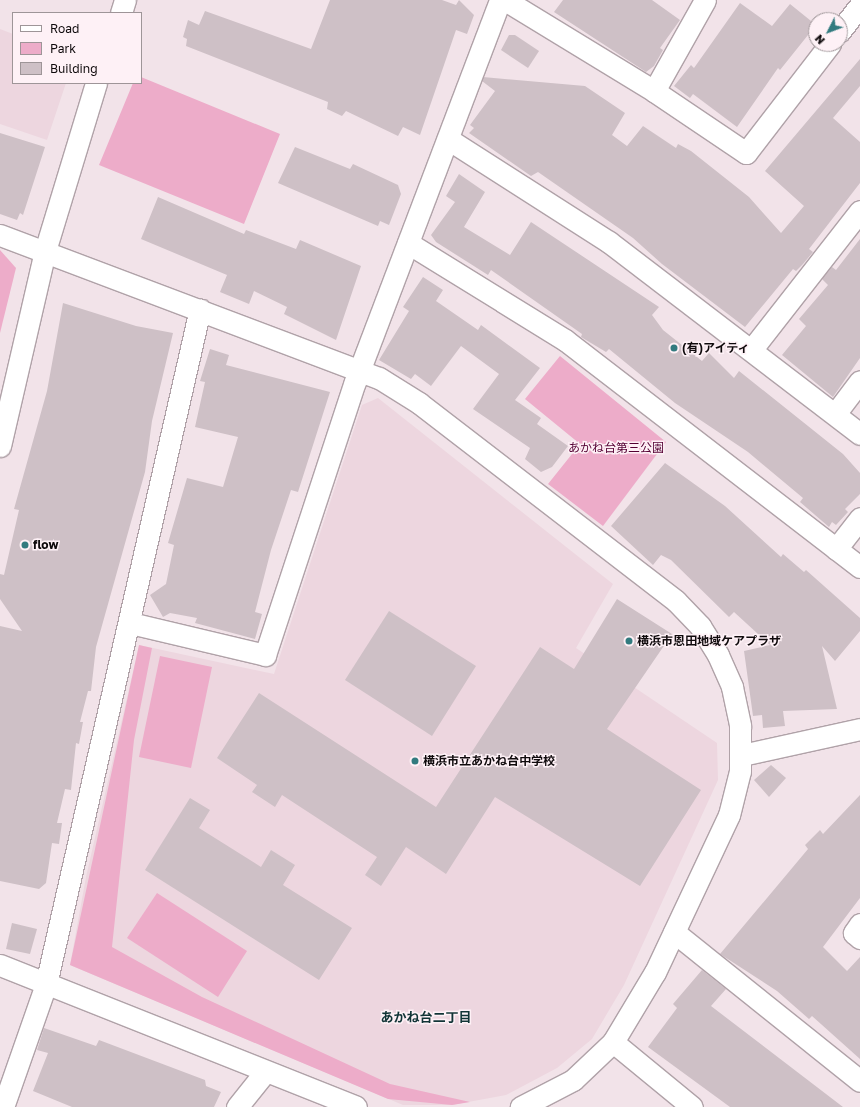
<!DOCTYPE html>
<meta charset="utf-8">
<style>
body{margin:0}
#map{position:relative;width:860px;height:1107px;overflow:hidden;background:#f2e3e9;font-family:"Golos Text","Noto Sans JP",sans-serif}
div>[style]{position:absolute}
.built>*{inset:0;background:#edd6df}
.green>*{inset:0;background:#edacc9}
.building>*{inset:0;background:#cec0c6}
.roads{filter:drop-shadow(1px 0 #b0a2a8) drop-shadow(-1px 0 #b0a2a8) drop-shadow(0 1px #b0a2a8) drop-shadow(0 -1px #b0a2a8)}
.minor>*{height:21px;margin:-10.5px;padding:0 10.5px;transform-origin:10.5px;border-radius:10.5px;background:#fff}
.dots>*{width:11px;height:11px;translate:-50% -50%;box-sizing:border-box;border:2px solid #fef1f6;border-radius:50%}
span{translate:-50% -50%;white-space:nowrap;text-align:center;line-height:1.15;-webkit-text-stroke:3px #fef1f6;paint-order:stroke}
.poi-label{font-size:12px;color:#0f0a0c;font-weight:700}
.left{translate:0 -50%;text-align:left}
.park-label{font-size:12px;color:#540033}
.neighbourhood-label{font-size:13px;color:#113436;font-weight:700}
.legend{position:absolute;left:12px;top:12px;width:130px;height:72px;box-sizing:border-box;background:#fef1f6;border:1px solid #9e9598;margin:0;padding:5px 7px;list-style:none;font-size:12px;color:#0f0a0c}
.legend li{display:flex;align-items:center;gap:8px;height:20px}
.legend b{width:20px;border:1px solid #9e9598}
.north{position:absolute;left:808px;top:12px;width:40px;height:40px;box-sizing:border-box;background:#fef1f6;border:1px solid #9e9598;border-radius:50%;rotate:228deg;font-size:11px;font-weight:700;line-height:16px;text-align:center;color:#0f0a0c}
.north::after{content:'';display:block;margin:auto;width:14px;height:18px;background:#327b7f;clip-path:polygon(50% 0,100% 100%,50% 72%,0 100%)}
</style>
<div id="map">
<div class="built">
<i style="clip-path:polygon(0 29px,13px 34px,13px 83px,66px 83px,47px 140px,0 124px)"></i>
<i style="clip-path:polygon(378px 398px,613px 584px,576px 648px,717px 743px,718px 780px,624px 985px,592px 1039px,557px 1068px,506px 1095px,452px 1105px,403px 1105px,70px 965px,86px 877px,139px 645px,274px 674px,362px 405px)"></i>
</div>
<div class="green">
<i style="clip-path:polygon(141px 77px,280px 134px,244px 224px,99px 165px,133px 83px,141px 83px)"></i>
<i style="clip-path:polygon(0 250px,16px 268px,0 333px)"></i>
<i style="clip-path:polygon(560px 356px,666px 442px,603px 526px,548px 484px,580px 444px,525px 399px)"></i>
<i style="clip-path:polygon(139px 645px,152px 648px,134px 740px,112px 947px,202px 997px,390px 1084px,470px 1102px,452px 1105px,388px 1099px,70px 965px)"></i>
<i style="clip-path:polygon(160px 656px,212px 667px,191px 768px,139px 757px)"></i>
<i style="clip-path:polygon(157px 893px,247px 951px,218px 997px,127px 938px)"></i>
</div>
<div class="building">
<i style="clip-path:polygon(330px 0,442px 0,456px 5px,459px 0,474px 15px,467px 34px,456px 30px,420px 135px,403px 127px,398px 136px,346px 111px,342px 116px,327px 109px,328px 102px,186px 46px,187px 39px,183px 37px,188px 20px,199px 25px,205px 11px,311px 49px)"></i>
<i style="clip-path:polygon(563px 0,652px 0,680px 20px,660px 48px,663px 50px,654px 66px,646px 72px,554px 12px)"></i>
<i style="clip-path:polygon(740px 3px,772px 26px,790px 4px,816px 25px,780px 70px,778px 68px,737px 127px,693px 94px,690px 98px,674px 86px,691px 65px,694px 68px)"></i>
<i style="clip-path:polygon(509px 35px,515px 35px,539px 51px,528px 68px,501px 50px)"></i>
<i style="clip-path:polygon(860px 59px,860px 86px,833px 118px,860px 142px,860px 183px,809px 249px,813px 252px,803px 264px,796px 271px,793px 269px,745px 327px,662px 264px,633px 238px,538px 172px,531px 176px,469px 133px,474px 128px,470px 125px,495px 91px,482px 81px,483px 77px,585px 86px,625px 113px,612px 135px,627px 146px,643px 126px,676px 148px,678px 144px,691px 151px,749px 197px,781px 233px,804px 206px,765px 171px)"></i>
<i style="clip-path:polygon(0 133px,45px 147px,23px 215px,20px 213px,17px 220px,0 214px)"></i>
<i style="clip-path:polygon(295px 147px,350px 169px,353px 164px,398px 185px,401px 194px,389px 225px,380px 221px,378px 226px,278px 183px)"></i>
<i style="clip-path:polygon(459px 174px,485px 192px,464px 227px,510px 255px,531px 222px,659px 307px,652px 315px,663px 330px,702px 361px,709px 353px,734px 378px,739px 371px,843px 454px,860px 473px,860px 494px,845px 509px,848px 512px,836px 525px,832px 522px,829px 527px,800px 502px,803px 498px,748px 452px,675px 403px,609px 349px,606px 352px,581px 337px,582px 334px,491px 270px,488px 275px,436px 242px,431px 235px,455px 202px,446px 196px)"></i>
<i style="clip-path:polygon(158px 197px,244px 234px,246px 230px,296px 249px,300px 240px,361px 266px,336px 340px,284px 314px,287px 307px,254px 291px,249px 304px,220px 292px,227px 275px,141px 239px)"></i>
<i style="clip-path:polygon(860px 239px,860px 358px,833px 397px,782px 355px,806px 326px,799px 319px,828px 285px,822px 279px,832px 267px,836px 270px)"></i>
<i style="clip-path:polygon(423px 277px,443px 290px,436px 301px,478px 330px,481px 325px,540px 368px,515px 400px,541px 418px,537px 424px,568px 446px,552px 467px,541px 472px,525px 459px,530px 448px,473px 409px,499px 374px,461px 346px,431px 386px,415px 374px,411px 379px,379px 360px,409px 311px,403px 307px)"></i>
<i style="clip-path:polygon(63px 303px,136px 326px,173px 333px,152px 421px,145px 472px,96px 647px,91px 691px,88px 691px,80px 722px,83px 722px,79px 744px,76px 743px,71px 790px,65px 789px,57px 823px,62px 823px,59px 844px,52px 843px,46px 883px,39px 889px,0 881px,0 626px,22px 631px,0 599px,0 574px,4px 575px,19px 510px,14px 509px,47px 391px)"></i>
<i style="clip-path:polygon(210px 349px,229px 355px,226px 365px,330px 392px,298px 492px,291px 490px,271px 550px,255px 612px,262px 614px,255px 639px,195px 623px,197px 618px,170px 613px,163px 617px,150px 595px,166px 584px,174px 545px,168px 543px,187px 478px,223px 487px,238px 437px,195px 427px,205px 382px,200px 381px)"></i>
<i style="clip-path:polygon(665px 463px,725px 506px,781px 557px,783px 554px,804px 572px,806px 570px,860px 618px,860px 631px,835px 661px,822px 646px,837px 709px,783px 711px,785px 726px,763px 728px,762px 715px,753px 716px,744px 651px,770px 645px,734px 612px,729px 617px,671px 560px,661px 555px,653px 565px,611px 526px)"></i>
<i style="clip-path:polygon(617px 599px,672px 634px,607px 729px,701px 790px,640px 886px,495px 797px,446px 874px,406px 847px,381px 886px,365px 875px,377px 857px,282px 795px,275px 807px,252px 792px,257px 785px,217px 758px,259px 693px,436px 807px,540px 647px,574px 669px)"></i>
<i style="clip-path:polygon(389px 611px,476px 666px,432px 736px,345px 680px)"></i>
<i style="clip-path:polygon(771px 765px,786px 778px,769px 797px,754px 780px)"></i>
<i style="clip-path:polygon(860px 795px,860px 898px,823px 947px,847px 971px,860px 957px,860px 1059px,812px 1016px,809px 1019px,777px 991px,720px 954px,808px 849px,805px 845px,820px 830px,823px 834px)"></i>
<i style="clip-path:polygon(190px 798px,210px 810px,199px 828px,261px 867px,271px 850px,295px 865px,283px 885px,352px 928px,319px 980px,145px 870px)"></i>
<i style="clip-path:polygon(12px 923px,37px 929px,30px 954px,6px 949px)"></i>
<i style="clip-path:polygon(702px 970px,726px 989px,711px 1006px,843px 1107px,730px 1107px,648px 1047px,677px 1008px,673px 1004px)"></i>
<i style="clip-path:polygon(44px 1028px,96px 1046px,99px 1040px,205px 1080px,206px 1086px,221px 1092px,214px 1107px,72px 1107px,33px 1091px,48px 1053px,37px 1050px)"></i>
</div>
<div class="roads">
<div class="minor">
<i style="left:505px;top:0;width:175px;rotate:31.4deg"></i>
<i style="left:654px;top:91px;width:111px;rotate:34deg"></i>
<i style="left:746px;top:153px;width:138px;rotate:-52.4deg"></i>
<i style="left:121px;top:13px;width:14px;rotate:-73deg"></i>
<i style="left:840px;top:31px;width:33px;rotate:-52deg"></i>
<i style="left:654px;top:91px;width:104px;rotate:-60.7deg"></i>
<i style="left:448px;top:139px;width:191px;rotate:32.6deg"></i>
<i style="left:609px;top:242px;width:316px;rotate:37.4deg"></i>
<i style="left:0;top:235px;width:405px;rotate:20.7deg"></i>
<i style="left:379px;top:378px;width:47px;rotate:32deg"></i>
<i style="left:419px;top:403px;width:324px;rotate:37.6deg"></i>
<i style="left:676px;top:601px;width:35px;rotate:46deg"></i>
<i style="left:700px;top:626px;width:34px;rotate:58deg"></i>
<i style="left:718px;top:655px;width:35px;rotate:66deg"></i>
<i style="left:732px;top:687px;width:40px;rotate:78deg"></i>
<i style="left:740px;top:726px;width:45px;rotate:90deg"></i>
<i style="left:740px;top:771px;width:45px;rotate:104deg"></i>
<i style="left:729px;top:815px;width:174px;rotate:115.2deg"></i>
<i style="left:655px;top:972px;width:82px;rotate:121deg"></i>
<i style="left:613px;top:1042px;width:55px;rotate:136.5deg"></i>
<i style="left:573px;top:1080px;width:59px;rotate:152.6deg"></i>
<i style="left:408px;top:243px;width:185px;rotate:31.7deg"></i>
<i style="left:565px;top:340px;width:372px;rotate:37.6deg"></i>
<i style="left:752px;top:349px;width:175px;rotate:-52deg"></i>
<i style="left:835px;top:414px;width:41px;rotate:-52.9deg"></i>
<i style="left:0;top:446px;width:200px;rotate:-77deg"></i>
<i style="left:45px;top:251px;width:176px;rotate:-73.1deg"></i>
<i style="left:836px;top:549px;width:39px;rotate:-52deg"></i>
<i style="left:130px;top:623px;width:139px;rotate:13.3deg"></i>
<i style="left:265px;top:655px;width:287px;rotate:-71.8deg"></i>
<i style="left:355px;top:382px;width:409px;rotate:-69.2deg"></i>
<i style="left:742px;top:755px;width:121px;rotate:-12.4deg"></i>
<i style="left:860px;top:924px;width:11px;rotate:124deg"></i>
<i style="left:854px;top:933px;width:8px;rotate:40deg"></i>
<i style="left:674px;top:932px;width:238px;rotate:38.7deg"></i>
<i style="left:0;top:965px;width:383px;rotate:21.7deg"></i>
<i style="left:613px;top:1042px;width:102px;rotate:39.4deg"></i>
<i style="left:3px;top:1107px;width:130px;rotate:-70.7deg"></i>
<i style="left:46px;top:984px;width:692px;rotate:-77.15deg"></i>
<i style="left:237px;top:1107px;width:45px;rotate:-51.3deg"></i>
</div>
</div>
<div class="dots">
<i style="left:674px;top:348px;background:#327b7f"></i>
<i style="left:25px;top:545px;background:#327b7f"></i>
<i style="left:629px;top:641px;background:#327b7f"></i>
<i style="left:415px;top:761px;background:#327b7f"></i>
</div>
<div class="poi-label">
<span class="left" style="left:682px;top:348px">(有)アイティ</span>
<span class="left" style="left:33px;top:545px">flow</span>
<span class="left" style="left:637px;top:641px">横浜市恩田地域ケアプラザ</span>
<span class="left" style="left:423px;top:761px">横浜市立あかね台中学校</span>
</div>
<div class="park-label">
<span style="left:616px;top:448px">あかね台第三公園</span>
</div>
<div class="neighbourhood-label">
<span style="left:426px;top:1017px">あかね台二丁目</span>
</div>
<ul class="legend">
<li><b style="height:5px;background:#fff"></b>Road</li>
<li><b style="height:11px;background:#edacc9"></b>Park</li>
<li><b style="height:11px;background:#cec0c6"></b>Building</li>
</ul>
<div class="north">N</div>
</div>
